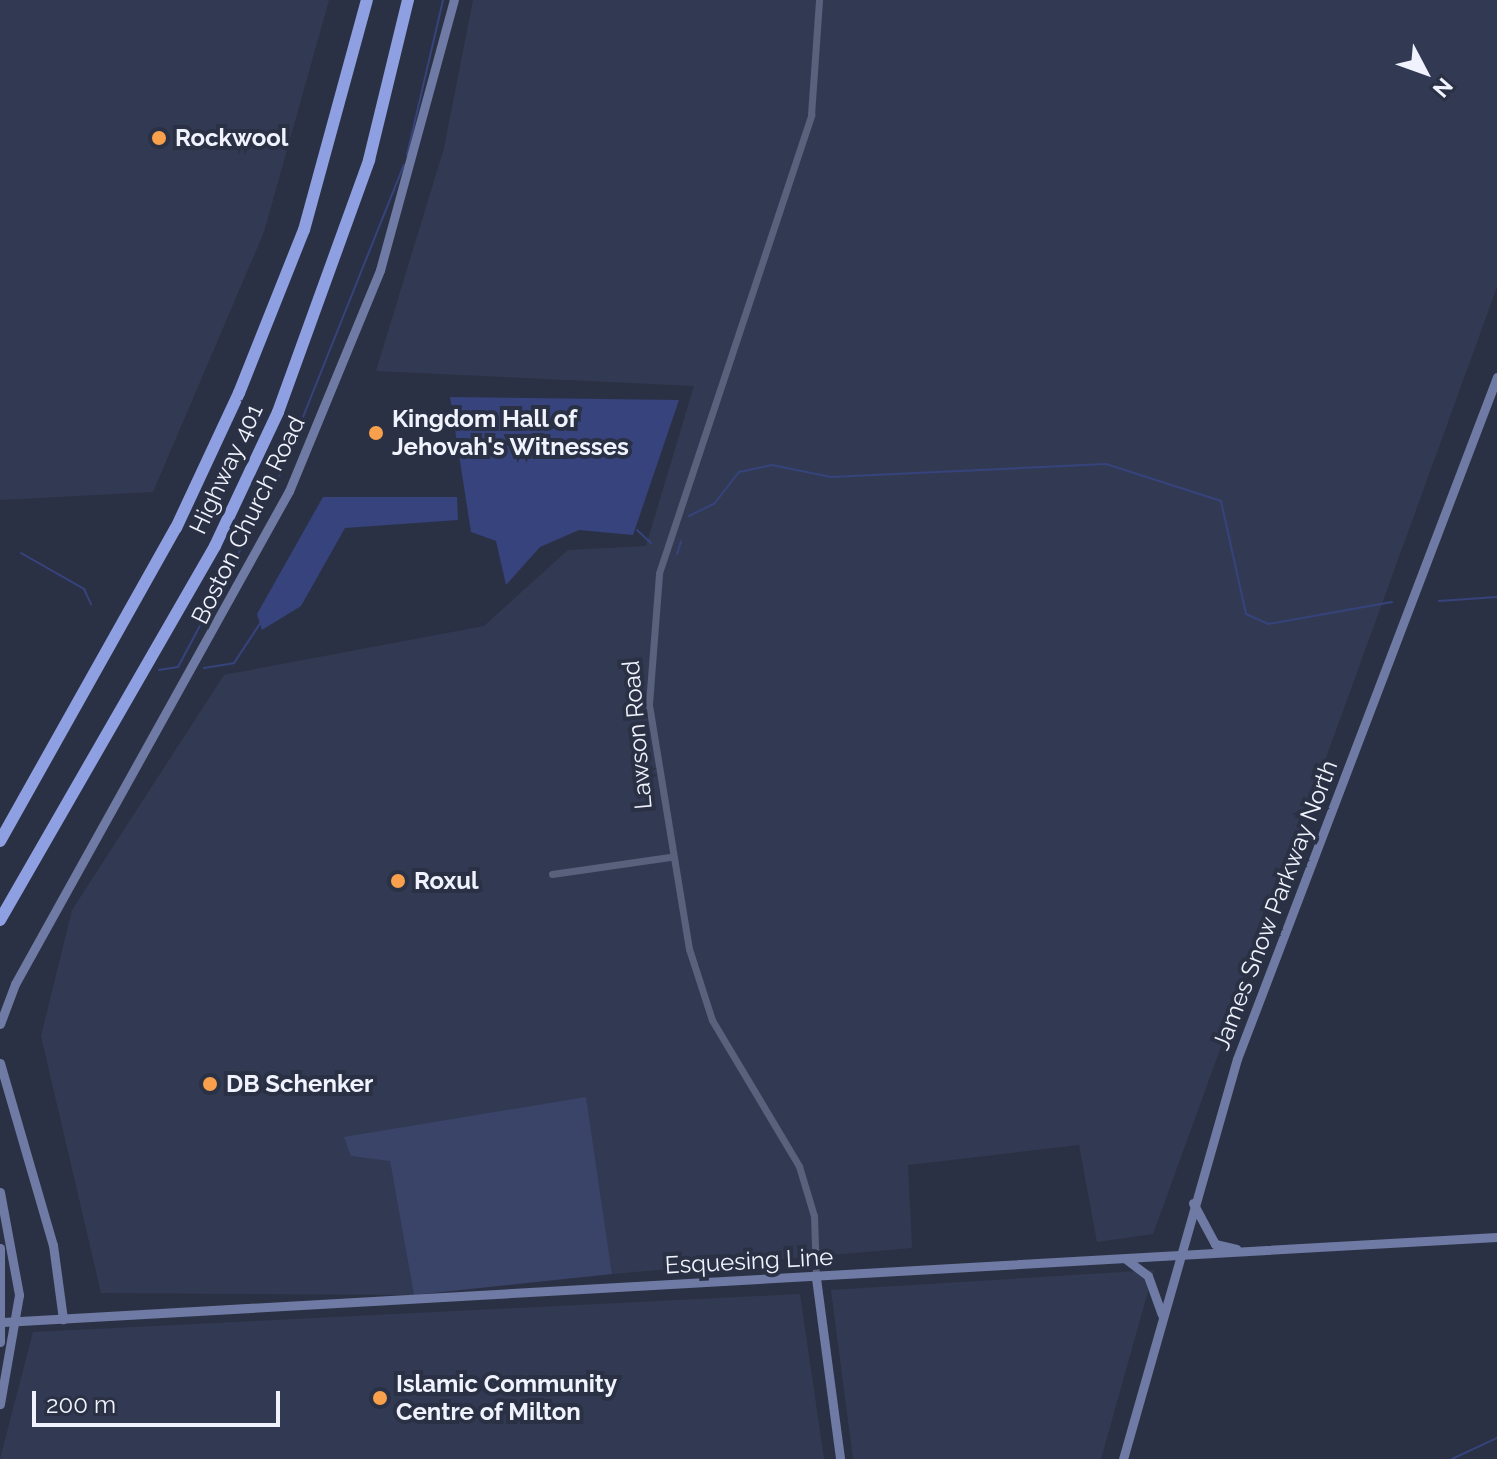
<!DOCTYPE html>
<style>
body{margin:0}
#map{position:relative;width:1497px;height:1459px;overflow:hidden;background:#2b3144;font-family:Raleway,sans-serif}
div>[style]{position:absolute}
.built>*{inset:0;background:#323a53}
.green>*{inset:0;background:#3a4469}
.water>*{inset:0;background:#36437c}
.stream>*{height:2px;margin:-1px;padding:0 1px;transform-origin:1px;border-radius:1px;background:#36437c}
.street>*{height:7px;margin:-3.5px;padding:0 3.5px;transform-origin:3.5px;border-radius:3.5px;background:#59617c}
.secondary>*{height:9px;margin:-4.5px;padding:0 4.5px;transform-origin:4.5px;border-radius:4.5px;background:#6f7ba5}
.highway>*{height:12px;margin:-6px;padding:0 6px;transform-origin:6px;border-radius:6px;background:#8ea0e1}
.dots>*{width:22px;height:22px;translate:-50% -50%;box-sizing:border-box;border:4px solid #2b3144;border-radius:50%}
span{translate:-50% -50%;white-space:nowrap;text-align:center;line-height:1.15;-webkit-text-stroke:8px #2b3144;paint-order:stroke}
.poi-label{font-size:24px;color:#f0f3fd;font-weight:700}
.left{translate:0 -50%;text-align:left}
.street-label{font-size:24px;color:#f0f3fd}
.north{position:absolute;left:1385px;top:32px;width:80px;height:80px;-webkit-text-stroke:6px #2b3144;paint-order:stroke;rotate:131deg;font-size:22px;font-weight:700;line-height:32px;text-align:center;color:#f0f3fd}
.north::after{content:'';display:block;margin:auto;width:28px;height:36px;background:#f0f3fd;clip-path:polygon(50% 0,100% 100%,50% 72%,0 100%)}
.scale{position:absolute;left:32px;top:1391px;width:248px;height:36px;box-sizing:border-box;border:4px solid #f0f3fd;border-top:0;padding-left:10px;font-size:24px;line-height:28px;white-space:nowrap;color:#f0f3fd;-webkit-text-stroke:6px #2b3144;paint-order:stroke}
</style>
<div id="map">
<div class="built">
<i style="clip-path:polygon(0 0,329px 0,264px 232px,153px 492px,0 500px)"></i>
<i style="clip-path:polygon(473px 0,1497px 0,1497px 287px,1153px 1234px,1097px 1242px,1079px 1145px,908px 1165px,912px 1248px,612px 1274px,586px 1098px,351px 1156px,390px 1160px,414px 1295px,101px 1293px,41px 1036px,72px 910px,224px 675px,484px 626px,568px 550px,646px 546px,694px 386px,376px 371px,444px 148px)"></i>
<i style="clip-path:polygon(1154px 1270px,1101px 1459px,853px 1459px,831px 1290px)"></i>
<i style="clip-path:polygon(800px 1294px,824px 1459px,0 1459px,33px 1332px)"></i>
</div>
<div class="green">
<i style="clip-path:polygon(586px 1097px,612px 1274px,414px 1295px,390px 1161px,351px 1156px,344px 1137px)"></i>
</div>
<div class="water">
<i style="clip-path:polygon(450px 397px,679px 400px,633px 535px,579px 530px,540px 547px,506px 585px,496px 541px,471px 532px)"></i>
<i style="clip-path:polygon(323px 497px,457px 497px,458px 520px,345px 528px,301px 606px,262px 630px,257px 614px)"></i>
</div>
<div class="stream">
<i style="left:407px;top:155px;width:159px;rotate:-76.9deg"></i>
<i style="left:689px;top:516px;width:28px;rotate:-26deg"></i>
<i style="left:714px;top:504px;width:41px;rotate:-52deg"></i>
<i style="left:739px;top:472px;width:34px;rotate:-12deg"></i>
<i style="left:772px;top:465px;width:60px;rotate:11.5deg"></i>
<i style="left:831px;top:477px;width:275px;rotate:-2.7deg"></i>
<i style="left:1106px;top:464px;width:121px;rotate:17.8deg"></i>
<i style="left:1221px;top:501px;width:116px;rotate:77.5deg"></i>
<i style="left:1246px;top:614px;width:24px;rotate:24deg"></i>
<i style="left:1268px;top:624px;width:126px;rotate:-10.1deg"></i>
<i style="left:637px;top:530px;width:19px;rotate:43deg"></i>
<i style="left:21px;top:553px;width:73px;rotate:29.7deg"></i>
<i style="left:84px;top:589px;width:17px;rotate:65deg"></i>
<i style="left:677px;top:554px;width:13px;rotate:-72deg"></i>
<i style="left:1439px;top:601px;width:58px;rotate:-3.9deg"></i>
<i style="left:204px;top:668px;width:30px;rotate:-9deg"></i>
<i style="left:234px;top:663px;width:49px;rotate:-56.6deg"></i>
<i style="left:159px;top:670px;width:19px;rotate:-9deg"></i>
<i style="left:178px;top:667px;width:215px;rotate:-62deg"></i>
<i style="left:279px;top:477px;width:336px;rotate:-68.2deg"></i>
<i style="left:1452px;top:1459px;width:50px;rotate:-25deg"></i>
</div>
<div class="street">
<i style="left:552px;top:874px;width:119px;rotate:-8.2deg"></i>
<i style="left:816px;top:1278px;width:62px;rotate:-91.8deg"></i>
<i style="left:814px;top:1216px;width:52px;rotate:-106.7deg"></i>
<i style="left:799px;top:1166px;width:170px;rotate:-120.8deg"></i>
<i style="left:712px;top:1020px;width:75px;rotate:-107.9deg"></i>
<i style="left:689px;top:949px;width:248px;rotate:-99.3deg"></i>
<i style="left:649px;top:704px;width:131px;rotate:-85.6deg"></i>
<i style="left:659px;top:573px;width:483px;rotate:-71.6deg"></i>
<i style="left:811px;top:115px;width:115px;rotate:-86deg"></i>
</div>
<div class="secondary">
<i style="left:0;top:1024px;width:43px;rotate:-69.4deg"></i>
<i style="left:15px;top:984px;width:564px;rotate:-60.94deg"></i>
<i style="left:289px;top:491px;width:239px;rotate:-67.6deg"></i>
<i style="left:380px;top:270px;width:280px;rotate:-74.7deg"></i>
<i style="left:0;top:1063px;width:190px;rotate:73.8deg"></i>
<i style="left:53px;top:1245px;width:75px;rotate:82.3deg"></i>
<i style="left:0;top:1192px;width:105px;rotate:79.5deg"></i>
<i style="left:19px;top:1295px;width:111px;rotate:99.9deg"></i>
<i style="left:1193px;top:1203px;width:47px;rotate:61.8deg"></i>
<i style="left:1215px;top:1244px;width:22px;rotate:13deg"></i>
<i style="left:0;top:1248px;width:94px;rotate:90deg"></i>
<i style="left:1127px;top:1260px;width:26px;rotate:37deg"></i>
<i style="left:1148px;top:1276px;width:41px;rotate:70.3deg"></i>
<i style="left:816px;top:1278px;width:183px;rotate:82.4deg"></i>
<i style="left:3px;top:1322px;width:1496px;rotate:-3.26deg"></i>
<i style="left:1123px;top:1459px;width:416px;rotate:-74.1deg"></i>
<i style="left:1237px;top:1059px;width:730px;rotate:-69.13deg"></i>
</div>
<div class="highway">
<i style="left:0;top:841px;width:359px;rotate:-60.7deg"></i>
<i style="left:176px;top:528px;width:149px;rotate:-65deg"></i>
<i style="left:239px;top:393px;width:175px;rotate:-68.3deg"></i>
<i style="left:304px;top:230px;width:238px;rotate:-74.7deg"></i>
<i style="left:0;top:920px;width:431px;rotate:-60.1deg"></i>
<i style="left:215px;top:546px;width:148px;rotate:-64.8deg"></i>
<i style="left:278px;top:412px;width:268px;rotate:-70.1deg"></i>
<i style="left:369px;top:160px;width:165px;rotate:-76.3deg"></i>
</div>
<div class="dots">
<i style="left:159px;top:138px;background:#f8a04b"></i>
<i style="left:376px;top:433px;background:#f8a04b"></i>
<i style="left:398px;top:881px;background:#f8a04b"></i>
<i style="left:210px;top:1084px;background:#f8a04b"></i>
<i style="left:380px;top:1398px;background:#f8a04b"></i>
</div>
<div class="poi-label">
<span class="left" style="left:175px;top:138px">Rockwool</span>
<span class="left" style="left:392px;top:433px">Kingdom Hall of<br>Jehovah's Witnesses</span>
<span class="left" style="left:414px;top:881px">Roxul</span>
<span class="left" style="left:226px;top:1084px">DB Schenker</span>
<span class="left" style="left:396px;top:1398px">Islamic Community<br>Centre of Milton</span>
</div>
<div class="street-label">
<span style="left:226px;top:469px;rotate:-65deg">Highway 401</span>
<span style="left:248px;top:520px;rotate:-64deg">Boston Church Road</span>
<span style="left:637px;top:735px;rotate:-95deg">Lawson Road</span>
<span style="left:1275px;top:905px;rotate:-69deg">James Snow Parkway North</span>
<span style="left:749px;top:1261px;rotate:-3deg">Esquesing Line</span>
</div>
<div class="north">N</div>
<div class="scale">200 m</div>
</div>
